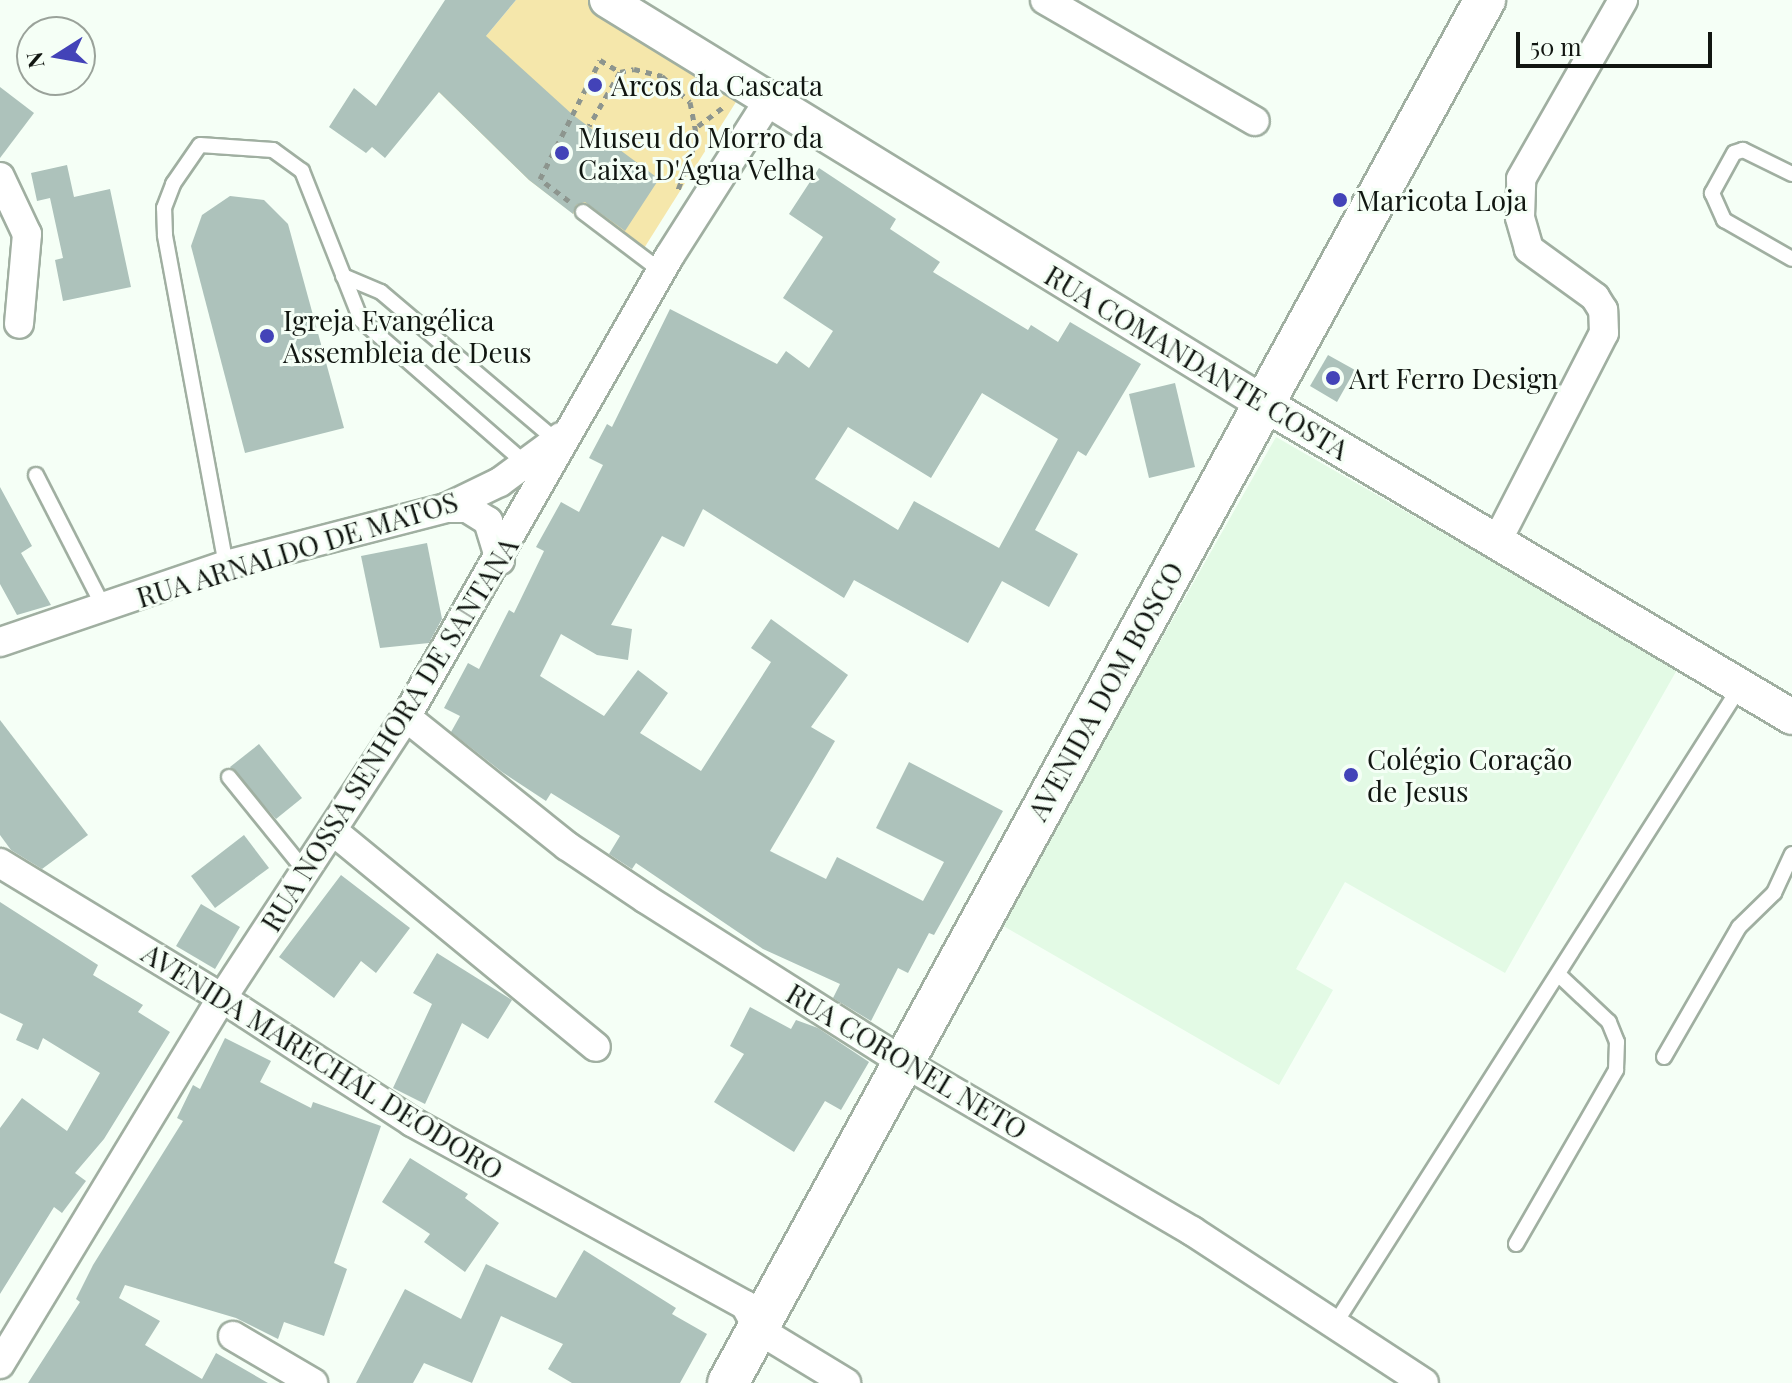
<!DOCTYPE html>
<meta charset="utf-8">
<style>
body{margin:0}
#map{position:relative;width:1792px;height:1383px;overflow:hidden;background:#f5fff6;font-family:"Playfair Display",serif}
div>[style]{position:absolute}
.built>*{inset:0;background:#e3fae5}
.green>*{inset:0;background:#f5e7ab}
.building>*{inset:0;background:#adc2bb}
.path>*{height:5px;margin-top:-2.5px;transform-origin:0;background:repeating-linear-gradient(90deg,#8d958e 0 6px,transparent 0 12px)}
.roads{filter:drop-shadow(2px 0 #a0afa1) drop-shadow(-2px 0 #a0afa1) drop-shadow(0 2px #a0afa1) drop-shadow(0 -2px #a0afa1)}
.service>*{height:14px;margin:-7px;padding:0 7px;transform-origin:7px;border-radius:7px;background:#fff}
.minor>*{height:28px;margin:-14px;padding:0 14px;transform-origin:14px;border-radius:14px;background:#fff}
.tertiary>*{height:34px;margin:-17px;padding:0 17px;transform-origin:17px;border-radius:17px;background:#fff}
.secondary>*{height:40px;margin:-20px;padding:0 20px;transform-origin:20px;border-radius:20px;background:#fff}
.dots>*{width:22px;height:22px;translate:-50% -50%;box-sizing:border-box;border:4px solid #f5fff6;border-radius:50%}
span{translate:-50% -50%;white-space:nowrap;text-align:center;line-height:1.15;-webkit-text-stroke:6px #f5fff6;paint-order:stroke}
.poi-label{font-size:28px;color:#111611}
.left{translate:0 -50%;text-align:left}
.street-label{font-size:28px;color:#111611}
.north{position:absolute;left:16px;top:16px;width:80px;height:80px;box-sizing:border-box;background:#f5fff6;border:2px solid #9aa29a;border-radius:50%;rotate:259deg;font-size:22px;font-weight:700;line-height:32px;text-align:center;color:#111611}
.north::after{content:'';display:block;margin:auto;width:28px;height:36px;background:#4343b8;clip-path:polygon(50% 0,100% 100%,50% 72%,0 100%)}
.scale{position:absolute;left:1516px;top:32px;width:196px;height:36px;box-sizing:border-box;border:4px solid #111611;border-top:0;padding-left:10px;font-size:24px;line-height:28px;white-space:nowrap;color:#111611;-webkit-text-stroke:6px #f5fff6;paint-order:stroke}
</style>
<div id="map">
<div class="built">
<i style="clip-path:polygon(1276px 437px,1678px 668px,1505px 973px,1345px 882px,1296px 969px,1333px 990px,1279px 1085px,1000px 924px)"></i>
</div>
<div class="green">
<i style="clip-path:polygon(516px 0,589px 0,741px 94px,636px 261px,529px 180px,439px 92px)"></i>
</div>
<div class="building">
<i style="clip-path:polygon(445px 0,516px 0,486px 36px,573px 115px,659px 179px,625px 231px,585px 202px,576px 205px,573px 214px,529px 180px,439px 92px,385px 158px,372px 147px,366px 153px,329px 127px,354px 88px,376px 106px)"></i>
<i style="clip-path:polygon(0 87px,34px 113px,0 158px)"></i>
<i style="clip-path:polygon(67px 165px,74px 197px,110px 189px,131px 287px,63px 301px,55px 260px,63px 258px,50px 198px,37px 201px,31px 173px)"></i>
<i style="clip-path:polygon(evenodd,819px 168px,896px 219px,890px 229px,940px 262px,933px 272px,1028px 330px,1031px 325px,1058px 342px,1070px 322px,1141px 364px,1086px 456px,1078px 451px,1035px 530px,1078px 554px,1049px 607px,1002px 581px,968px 643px,854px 580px,844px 598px,703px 509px,684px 547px,662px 536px,611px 625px,632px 629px,628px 660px,597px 655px,561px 634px,540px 676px,604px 716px,638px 670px,668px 693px,640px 733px,701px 771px,771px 662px,751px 648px,771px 619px,848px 675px,811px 727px,835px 741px,770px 851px,826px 879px,837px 857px,923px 901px,944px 862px,876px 828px,909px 762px,1003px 811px,934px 935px,929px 933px,908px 973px,898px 968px,871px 1021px,833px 998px,840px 984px,763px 949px,636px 863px,632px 869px,609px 854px,620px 836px,551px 793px,546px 801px,502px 772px,451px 732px,460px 716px,444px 708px,468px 663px,479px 669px,509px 610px,514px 613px,544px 551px,536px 547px,561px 502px,579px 512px,603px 465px,589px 458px,607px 424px,612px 427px,670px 309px,777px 364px,786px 351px,809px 368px,833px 331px,783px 298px,823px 237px,789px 214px,819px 168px,982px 393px,1058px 439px,999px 548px,914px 501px,898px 530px,815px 479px,848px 427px,931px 478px,982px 393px)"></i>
<i style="clip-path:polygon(230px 196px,264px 200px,288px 224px,344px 428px,245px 453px,191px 246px,202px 215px)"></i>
<i style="clip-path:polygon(1328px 355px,1355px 370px,1337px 402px,1310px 386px)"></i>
<i style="clip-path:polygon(1175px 383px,1195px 467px,1149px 478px,1129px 394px)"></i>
<i style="clip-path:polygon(0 487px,32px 546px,21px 553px,51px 605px,17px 615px,0 584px)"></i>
<i style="clip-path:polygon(427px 543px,442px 619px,429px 643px,380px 648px,361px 556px)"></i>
<i style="clip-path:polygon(0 720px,88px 835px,42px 869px,11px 850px,0 835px)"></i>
<i style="clip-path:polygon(259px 744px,302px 798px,276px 819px,230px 767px)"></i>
<i style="clip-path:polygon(244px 835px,269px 868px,215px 908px,191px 876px)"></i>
<i style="clip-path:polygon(341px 875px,410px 928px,376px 973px,361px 961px,334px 998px,279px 957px)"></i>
<i style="clip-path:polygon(0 902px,98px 965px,93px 975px,143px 1005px,138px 1012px,170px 1032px,104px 1139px,75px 1173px,86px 1181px,62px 1213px,54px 1207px,0 1294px,0 1128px,22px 1098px,67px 1131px,100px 1073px,43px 1038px,38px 1050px,16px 1040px,23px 1024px,0 1013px)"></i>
<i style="clip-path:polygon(201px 904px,240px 927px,215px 969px,176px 946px)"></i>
<i style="clip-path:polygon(437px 953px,512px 1000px,488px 1039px,462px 1023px,425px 1104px,393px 1088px,432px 1004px,413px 993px)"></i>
<i style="clip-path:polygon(750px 1007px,791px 1029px,796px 1020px,818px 1028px,869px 1062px,841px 1110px,825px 1101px,794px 1152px,714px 1102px,744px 1054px,730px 1046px)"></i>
<i style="clip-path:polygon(225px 1038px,271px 1061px,260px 1082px,311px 1108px,313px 1102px,381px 1126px,334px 1263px,347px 1269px,324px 1336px,284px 1322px,278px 1339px,236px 1318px,125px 1285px,119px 1298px,160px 1321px,145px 1345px,202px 1379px,216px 1353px,268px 1383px,28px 1383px,80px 1302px,76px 1299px,93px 1265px,183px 1121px,177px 1118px,193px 1085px,200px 1089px)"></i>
<i style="clip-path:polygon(410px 1158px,468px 1194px,465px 1198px,499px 1223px,465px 1272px,424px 1242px,430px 1234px,382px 1202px)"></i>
<i style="clip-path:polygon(584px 1250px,676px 1308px,672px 1314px,707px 1334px,680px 1383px,572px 1383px,548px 1369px,563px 1344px,501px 1316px,472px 1383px,424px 1363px,413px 1383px,356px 1383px,405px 1289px,461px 1319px,486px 1264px,556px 1298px)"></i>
</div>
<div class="path">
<i style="left:620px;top:72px;width:14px;rotate:-12deg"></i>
<i style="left:634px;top:69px;width:29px;rotate:14deg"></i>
<i style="left:662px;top:76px;width:38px;rotate:43deg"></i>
<i style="left:690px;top:102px;width:37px;rotate:79deg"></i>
<i style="left:697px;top:138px;width:55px;rotate:110.1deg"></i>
<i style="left:698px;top:126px;width:35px;rotate:-37deg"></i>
<i style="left:569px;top:201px;width:36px;rotate:-143deg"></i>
<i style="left:540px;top:179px;width:133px;rotate:-63.2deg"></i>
<i style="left:600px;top:60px;width:23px;rotate:31deg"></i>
<i style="left:620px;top:72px;width:62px;rotate:119.9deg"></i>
</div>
<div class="roads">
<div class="service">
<i style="left:1792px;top:174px;width:55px;rotate:-153.9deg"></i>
<i style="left:1743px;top:150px;width:9px;rotate:162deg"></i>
<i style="left:1734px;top:153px;width:46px;rotate:118.8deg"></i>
<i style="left:1712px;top:193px;width:30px;rotate:66deg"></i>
<i style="left:1724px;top:220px;width:78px;rotate:29.8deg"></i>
<i style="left:583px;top:212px;width:98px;rotate:37.1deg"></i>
<i style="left:343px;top:276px;width:41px;rotate:22.8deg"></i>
<i style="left:381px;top:292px;width:231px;rotate:40.3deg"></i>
<i style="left:36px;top:475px;width:149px;rotate:62.9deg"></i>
<i style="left:226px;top:565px;width:336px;rotate:-100.5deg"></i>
<i style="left:165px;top:235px;width:27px;rotate:-92deg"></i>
<i style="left:164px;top:208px;width:26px;rotate:-69deg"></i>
<i style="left:173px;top:184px;width:47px;rotate:-55.3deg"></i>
<i style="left:200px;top:145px;width:73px;rotate:3.9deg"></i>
<i style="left:273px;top:150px;width:36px;rotate:36deg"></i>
<i style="left:302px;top:171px;width:160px;rotate:68.4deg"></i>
<i style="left:361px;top:320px;width:220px;rotate:41.1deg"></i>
<i style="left:229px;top:777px;width:122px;rotate:51deg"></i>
<i style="left:1664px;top:1057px;width:150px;rotate:-60deg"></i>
<i style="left:1739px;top:927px;width:49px;rotate:-44.2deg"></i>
<i style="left:1774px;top:893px;width:43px;rotate:-65.2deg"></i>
<i style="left:1516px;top:1244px;width:201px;rotate:-60.1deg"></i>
<i style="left:1616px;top:1070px;width:28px;rotate:-88deg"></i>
<i style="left:1617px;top:1042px;width:22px;rotate:-112deg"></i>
<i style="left:1609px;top:1022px;width:67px;rotate:-136.8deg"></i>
<i style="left:1333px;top:1327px;width:758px;rotate:-57.55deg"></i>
</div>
<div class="minor">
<i style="left:1045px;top:0;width:242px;rotate:30deg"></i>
<i style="left:0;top:177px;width:63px;rotate:64.7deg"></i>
<i style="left:27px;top:234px;width:90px;rotate:95.1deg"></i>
<i style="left:446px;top:508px;width:21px"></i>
<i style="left:467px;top:508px;width:25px;rotate:32deg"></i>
<i style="left:488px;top:521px;width:41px;rotate:72.9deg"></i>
<i style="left:1496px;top:543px;width:236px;rotate:-62.8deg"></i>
<i style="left:1604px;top:333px;width:23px;rotate:-92deg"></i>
<i style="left:1603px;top:310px;width:15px;rotate:-122deg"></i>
<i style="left:1595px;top:297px;width:82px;rotate:-144deg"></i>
<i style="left:1529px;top:249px;width:33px;rotate:-106deg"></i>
<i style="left:1520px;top:217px;width:38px;rotate:-88deg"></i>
<i style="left:1521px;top:179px;width:206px;rotate:-60.3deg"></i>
<i style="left:0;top:642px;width:239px;rotate:-18.8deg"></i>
<i style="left:226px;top:565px;width:227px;rotate:-14.5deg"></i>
<i style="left:446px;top:508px;width:60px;rotate:-25.7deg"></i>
<i style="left:500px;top:482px;width:76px;rotate:-36.4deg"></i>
<i style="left:406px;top:717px;width:206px;rotate:38.7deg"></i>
<i style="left:567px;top:846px;width:95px;rotate:33.9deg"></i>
<i style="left:646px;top:899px;width:304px;rotate:32.4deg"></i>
<i style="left:903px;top:1062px;width:335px;rotate:30.3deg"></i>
<i style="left:1192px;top:1231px;width:277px;rotate:33.2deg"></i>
<i style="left:333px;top:831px;width:340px;rotate:39.4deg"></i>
<i style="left:0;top:863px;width:260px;rotate:31.3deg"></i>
<i style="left:222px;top:998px;width:227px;rotate:33.1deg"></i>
<i style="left:412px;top:1122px;width:380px;rotate:28.8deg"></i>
<i style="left:745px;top:1305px;width:29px;rotate:61deg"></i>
<i style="left:759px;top:1330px;width:102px;rotate:31.3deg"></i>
<i style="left:233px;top:1336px;width:93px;rotate:30.4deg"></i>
<i style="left:0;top:1364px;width:428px;rotate:-58.8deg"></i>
<i style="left:222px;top:998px;width:336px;rotate:-56.8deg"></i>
<i style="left:406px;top:717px;width:530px;rotate:-60.24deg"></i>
<i style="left:669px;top:257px;width:186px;rotate:-57.5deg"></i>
</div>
<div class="tertiary">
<i style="left:607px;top:0;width:770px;rotate:31.56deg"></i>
<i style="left:1263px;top:403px;width:615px;rotate:30.69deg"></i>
</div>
<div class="secondary">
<i style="left:728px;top:1383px;width:1577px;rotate:-61.31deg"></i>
</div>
</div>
<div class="dots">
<i style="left:595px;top:85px;background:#4343b8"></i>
<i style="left:562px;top:153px;background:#4343b8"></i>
<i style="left:1340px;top:200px;background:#4343b8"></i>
<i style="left:267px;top:336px;background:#4343b8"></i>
<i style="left:1333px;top:378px;background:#4343b8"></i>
<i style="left:1351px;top:775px;background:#4343b8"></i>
</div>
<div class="poi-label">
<span class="left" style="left:611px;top:85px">Arcos da Cascata</span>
<span class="left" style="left:578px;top:153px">Museu do Morro da<br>Caixa D'Água Velha</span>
<span class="left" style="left:1356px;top:200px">Maricota Loja</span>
<span class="left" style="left:283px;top:336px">Igreja Evangélica<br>Assembleia de Deus</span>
<span class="left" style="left:1349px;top:378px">Art Ferro Design</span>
<span class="left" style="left:1367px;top:775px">Colégio Coração<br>de Jesus</span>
</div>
<div class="street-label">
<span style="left:1197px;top:362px;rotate:31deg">RUA COMANDANTE COSTA</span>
<span style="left:297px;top:549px;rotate:-17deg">RUA ARNALDO DE MATOS</span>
<span style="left:1105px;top:691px;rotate:-61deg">AVENIDA DOM BOSCO</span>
<span style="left:389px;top:734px;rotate:-58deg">RUA NOSSA SENHORA DE SANTANA</span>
<span style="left:323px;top:1061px;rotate:32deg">AVENIDA MARECHAL DEODORO</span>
<span style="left:907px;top:1061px;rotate:31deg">RUA CORONEL NETO</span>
</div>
<div class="north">N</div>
<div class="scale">50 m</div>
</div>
